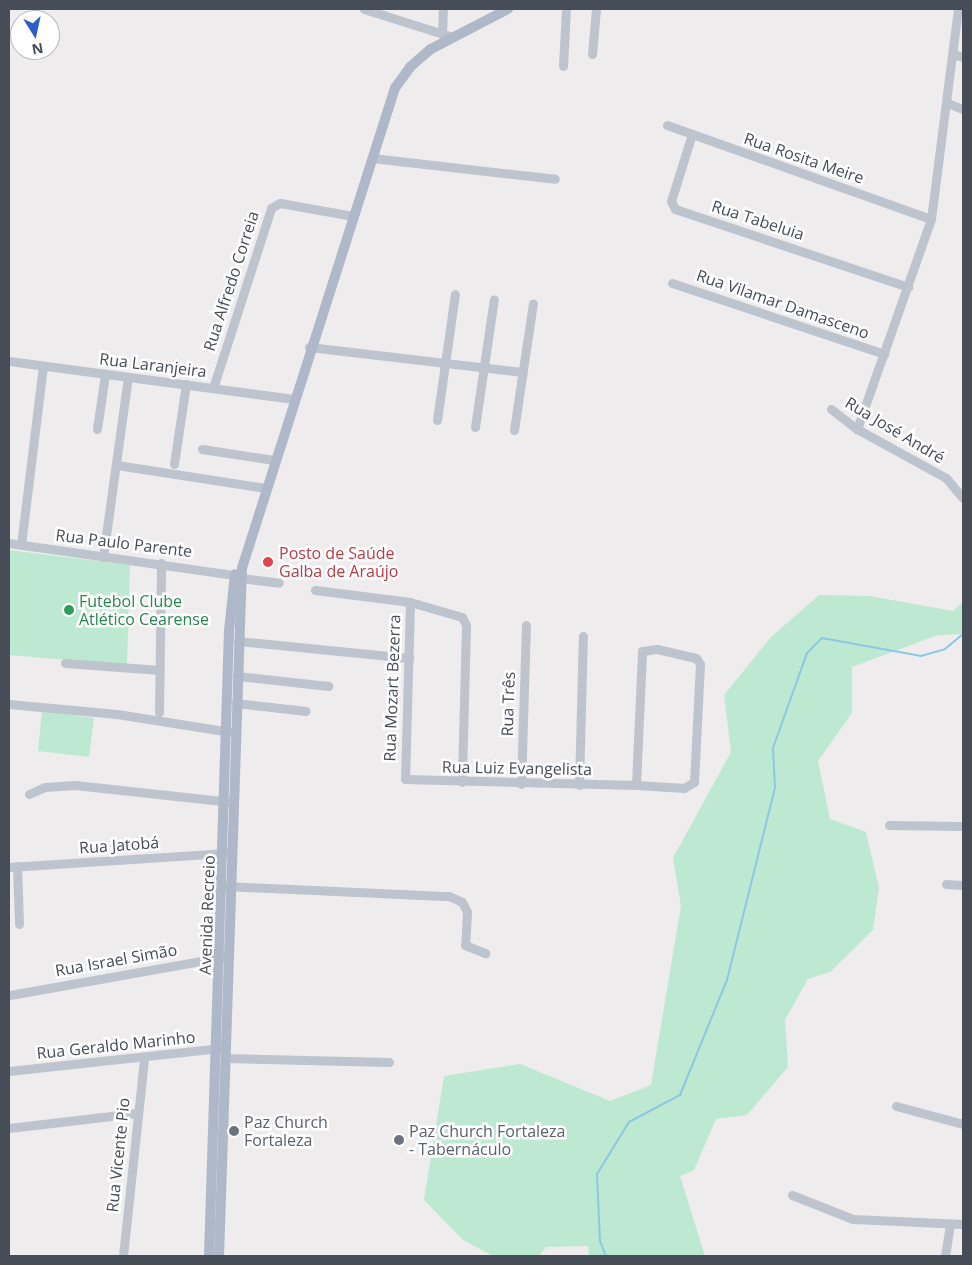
<!DOCTYPE html>
<meta charset="utf-8">
<style>
body{margin:0}
#map{position:relative;width:972px;height:1265px;overflow:hidden;background:#eeecec;font-family:"Open Sans",sans-serif}
div>[style]{position:absolute}
.green>*{inset:0;background:#bde9d3}
.stream>*{height:2px;margin:-1px;padding:0 1px;transform-origin:1px;border-radius:1px;background:#8ec7e1}
.minor>*{height:9px;margin:-4.5px;padding:0 4.5px;transform-origin:4.5px;border-radius:4.5px;background:#bec4cd}
.major>*{height:10px;margin:-5px;padding:0 5px;transform-origin:5px;border-radius:5px;background:#aeb8c8}
.dots>*{width:14px;height:14px;translate:-50% -50%;box-sizing:border-box;border:2px solid #fff;border-radius:50%}
span{translate:-50% -50%;white-space:nowrap;text-align:center;line-height:1.15;-webkit-text-stroke:5px #fff;paint-order:stroke}
.street-label{font-size:16px;color:#464d57}
.health-label{font-size:16px;color:#be3a42}
.left{translate:0 -50%;text-align:left}
.leisure-label{font-size:16px;color:#27864d}
.worship-label{font-size:16px;color:#5b616d}
.frame{position:absolute;inset:0;border:10px solid #464d57;pointer-events:none}
.north{position:absolute;left:10px;top:10px;width:50px;height:50px;box-sizing:border-box;background:#fff;border:1px solid #b5b8bc;border-radius:50%;rotate:170deg;font-size:14px;font-weight:700;line-height:20px;text-align:center;color:#464d57}
.north::after{content:'';display:block;margin:auto;width:18px;height:22px;background:#2b5ec9;clip-path:polygon(50% 0,100% 100%,50% 72%,0 100%)}
</style>
<div id="map">
<div class="green">
<i style="clip-path:polygon(9px 550px,130px 565px,127px 665px,9px 655px)"></i>
<i style="clip-path:polygon(819px 595px,870px 596px,953px 611px,963px 602px,963px 634px,938px 635px,852px 667px,852px 713px,818px 761px,830px 819px,866px 832px,879px 888px,873px 930px,830px 972px,808px 979px,785px 1020px,788px 1067px,747px 1115px,716px 1119px,694px 1170px,680px 1176px,705px 1256px,589px 1256px,588px 1246px,546px 1247px,539px 1256px,493px 1256px,463px 1240px,424px 1200px,444px 1076px,520px 1064px,610px 1101px,651px 1085px,681px 906px,673px 858px,731px 752px,724px 695px,771px 637px)"></i>
<i style="clip-path:polygon(42px 711px,94px 718px,89px 757px,38px 751px)"></i>
</div>
<div class="stream">
<i style="left:606px;top:1256px;width:16px;rotate:-112deg"></i>
<i style="left:600px;top:1241px;width:67px;rotate:-92.6deg"></i>
<i style="left:597px;top:1174px;width:61px;rotate:-58.4deg"></i>
<i style="left:629px;top:1122px;width:58px;rotate:-27.9deg"></i>
<i style="left:680px;top:1095px;width:124px;rotate:-67.8deg"></i>
<i style="left:727px;top:980px;width:199px;rotate:-76deg"></i>
<i style="left:775px;top:787px;width:39px;rotate:-93deg"></i>
<i style="left:773px;top:748px;width:101px;rotate:-70.3deg"></i>
<i style="left:807px;top:653px;width:21px;rotate:-45deg"></i>
<i style="left:822px;top:638px;width:101px;rotate:10.3deg"></i>
<i style="left:921px;top:656px;width:25px;rotate:-16deg"></i>
<i style="left:945px;top:649px;width:23px;rotate:-40deg"></i>
</div>
<div class="minor">
<i style="left:364px;top:9px;width:93px;rotate:17.5deg"></i>
<i style="left:442px;top:34px;width:25px;rotate:-88deg"></i>
<i style="left:592px;top:54px;width:45px;rotate:-84.9deg"></i>
<i style="left:953px;top:54px;width:10px;rotate:17deg"></i>
<i style="left:563px;top:66px;width:57px;rotate:-87deg"></i>
<i style="left:947px;top:103px;width:17px;rotate:21deg"></i>
<i style="left:667px;top:125px;width:280px;rotate:19.6deg"></i>
<i style="left:692px;top:134px;width:70px;rotate:107.4deg"></i>
<i style="left:671px;top:201px;width:9px;rotate:63deg"></i>
<i style="left:675px;top:209px;width:246px;rotate:18.5deg"></i>
<i style="left:372px;top:158px;width:184px;rotate:6.5deg"></i>
<i style="left:672px;top:283px;width:224px;rotate:18.5deg"></i>
<i style="left:309px;top:347px;width:215px;rotate:6.7deg"></i>
<i style="left:9px;top:361px;width:287px;rotate:7.6deg"></i>
<i style="left:213px;top:388px;width:189px;rotate:-72.1deg"></i>
<i style="left:271px;top:208px;width:10px;rotate:-29deg"></i>
<i style="left:280px;top:203px;width:74px;rotate:10.1deg"></i>
<i style="left:831px;top:409px;width:33px;rotate:38deg"></i>
<i style="left:857px;top:429px;width:102px;rotate:28.8deg"></i>
<i style="left:946px;top:478px;width:26px;rotate:50deg"></i>
<i style="left:437px;top:420px;width:127px;rotate:-81.9deg"></i>
<i style="left:475px;top:427px;width:129px;rotate:-81.6deg"></i>
<i style="left:97px;top:429px;width:56px;rotate:-81.7deg"></i>
<i style="left:857px;top:429px;width:223px;rotate:-70.6deg"></i>
<i style="left:931px;top:219px;width:212px;rotate:-82.7deg"></i>
<i style="left:514px;top:430px;width:128px;rotate:-81.5deg"></i>
<i style="left:202px;top:449px;width:73px;rotate:8.7deg"></i>
<i style="left:174px;top:464px;width:81px;rotate:-81.5deg"></i>
<i style="left:117px;top:465px;width:150px;rotate:8.8deg"></i>
<i style="left:9px;top:543px;width:228px;rotate:8.1deg"></i>
<i style="left:21px;top:545px;width:180px;rotate:-83deg"></i>
<i style="left:103px;top:557px;width:182px;rotate:-82.1deg"></i>
<i style="left:240px;top:578px;width:39px;rotate:7deg"></i>
<i style="left:315px;top:590px;width:96px;rotate:7.2deg"></i>
<i style="left:410px;top:602px;width:54px;rotate:16.1deg"></i>
<i style="left:462px;top:617px;width:9px;rotate:63deg"></i>
<i style="left:466px;top:625px;width:157px;rotate:91.5deg"></i>
<i style="left:410px;top:602px;width:177px;rotate:91.6deg"></i>
<i style="left:405px;top:779px;width:231px;rotate:1.5deg"></i>
<i style="left:636px;top:785px;width:134px;rotate:-87.4deg"></i>
<i style="left:642px;top:651px;width:15px;rotate:-8deg"></i>
<i style="left:657px;top:649px;width:40px;rotate:13deg"></i>
<i style="left:696px;top:658px;width:7px;rotate:56deg"></i>
<i style="left:700px;top:664px;width:118px;rotate:92.9deg"></i>
<i style="left:694px;top:782px;width:12px;rotate:149deg"></i>
<i style="left:684px;top:788px;width:48px;rotate:-176.4deg"></i>
<i style="left:238px;top:641px;width:172px;rotate:5.7deg"></i>
<i style="left:65px;top:663px;width:95px;rotate:4.2deg"></i>
<i style="left:237px;top:676px;width:92px;rotate:6.3deg"></i>
<i style="left:236px;top:703px;width:70px;rotate:6.5deg"></i>
<i style="left:9px;top:704px;width:108px;rotate:5.3deg"></i>
<i style="left:117px;top:714px;width:115px;rotate:9deg"></i>
<i style="left:159px;top:712px;width:149px;rotate:-89.2deg"></i>
<i style="left:521px;top:784px;width:159px;rotate:-88.2deg"></i>
<i style="left:579px;top:785px;width:149px;rotate:-88.5deg"></i>
<i style="left:29px;top:794px;width:17px;rotate:-24deg"></i>
<i style="left:45px;top:787px;width:30px;rotate:-4deg"></i>
<i style="left:75px;top:785px;width:157px;rotate:6.2deg"></i>
<i style="left:889px;top:825px;width:74px;rotate:0.8deg"></i>
<i style="left:17px;top:866px;width:58px;rotate:88deg"></i>
<i style="left:9px;top:867px;width:219px;rotate:-3.7deg"></i>
<i style="left:946px;top:884px;width:17px;rotate:3deg"></i>
<i style="left:225px;top:886px;width:224px;rotate:2.6deg"></i>
<i style="left:449px;top:896px;width:14px;rotate:25deg"></i>
<i style="left:462px;top:902px;width:11px;rotate:63deg"></i>
<i style="left:467px;top:912px;width:33px;rotate:93deg"></i>
<i style="left:465px;top:945px;width:22px;rotate:22deg"></i>
<i style="left:10px;top:995px;width:216px;rotate:-10.1deg"></i>
<i style="left:226px;top:1058px;width:163px;rotate:1.4deg"></i>
<i style="left:9px;top:1071px;width:214px;rotate:-6.2deg"></i>
<i style="left:896px;top:1106px;width:69px;rotate:15deg"></i>
<i style="left:9px;top:1128px;width:129px;rotate:-6.7deg"></i>
<i style="left:792px;top:1195px;width:66px;rotate:21.5deg"></i>
<i style="left:853px;top:1219px;width:110px;rotate:2.6deg"></i>
<i style="left:123px;top:1256px;width:199px;rotate:-83.9deg"></i>
<i style="left:945px;top:1256px;width:31px;rotate:-81deg"></i>
</div>
<div class="major">
<i style="left:209px;top:1256px;width:625px;rotate:-88.17deg"></i>
<i style="left:229px;top:631px;width:57px;rotate:-84deg"></i>
<i style="left:219px;top:1256px;width:688px;rotate:-88.09deg"></i>
<i style="left:242px;top:568px;width:504px;rotate:-72.32deg"></i>
<i style="left:395px;top:88px;width:26px;rotate:-54deg"></i>
<i style="left:410px;top:67px;width:28px;rotate:-41deg"></i>
<i style="left:431px;top:49px;width:87px;rotate:-27.5deg"></i>
</div>
<div class="dots">
<i style="left:268px;top:562px;background:#e0444e"></i>
<i style="left:69px;top:610px;background:#2e9e5b"></i>
<i style="left:234px;top:1131px;background:#6b7280"></i>
<i style="left:399px;top:1140px;background:#6b7280"></i>
</div>
<div class="street-label">
<span style="left:804px;top:158px;rotate:19deg">Rua Rosita Meire</span>
<span style="left:758px;top:220px;rotate:18deg">Rua Tabeluia</span>
<span style="left:231px;top:281px;rotate:-72deg">Rua Alfredo Correia</span>
<span style="left:783px;top:304px;rotate:19deg">Rua Vilamar Damasceno</span>
<span style="left:153px;top:365px;rotate:7deg">Rua Laranjeira</span>
<span style="left:895px;top:430px;rotate:31deg">Rua José André</span>
<span style="left:124px;top:543px;rotate:7deg">Rua Paulo Parente</span>
<span style="left:392px;top:688px;rotate:-88deg">Rua Mozart Bezerra</span>
<span style="left:508px;top:704px;rotate:-88deg">Rua Três</span>
<span style="left:517px;top:768px;rotate:1deg">Rua Luiz Evangelista</span>
<span style="left:119px;top:845px;rotate:-4deg">Rua Jatobá</span>
<span style="left:207px;top:915px;rotate:-88deg">Avenida Recreio</span>
<span style="left:116px;top:960px;rotate:-10deg">Rua Israel Simão</span>
<span style="left:116px;top:1045px;rotate:-6deg">Rua Geraldo Marinho</span>
<span style="left:118px;top:1155px;rotate:-84deg">Rua Vicente Pio</span>
</div>
<div class="health-label">
<span class="left" style="left:279px;top:562px">Posto de Saúde<br>Galba de Araújo</span>
</div>
<div class="leisure-label">
<span class="left" style="left:79px;top:610px">Futebol Clube<br>Atlético Cearense</span>
</div>
<div class="worship-label">
<span class="left" style="left:244px;top:1131px">Paz Church<br>Fortaleza</span>
<span class="left" style="left:409px;top:1140px">Paz Church Fortaleza<br>- Tabernáculo</span>
</div>
<div class="frame"></div>
<div class="north">N</div>
</div>
